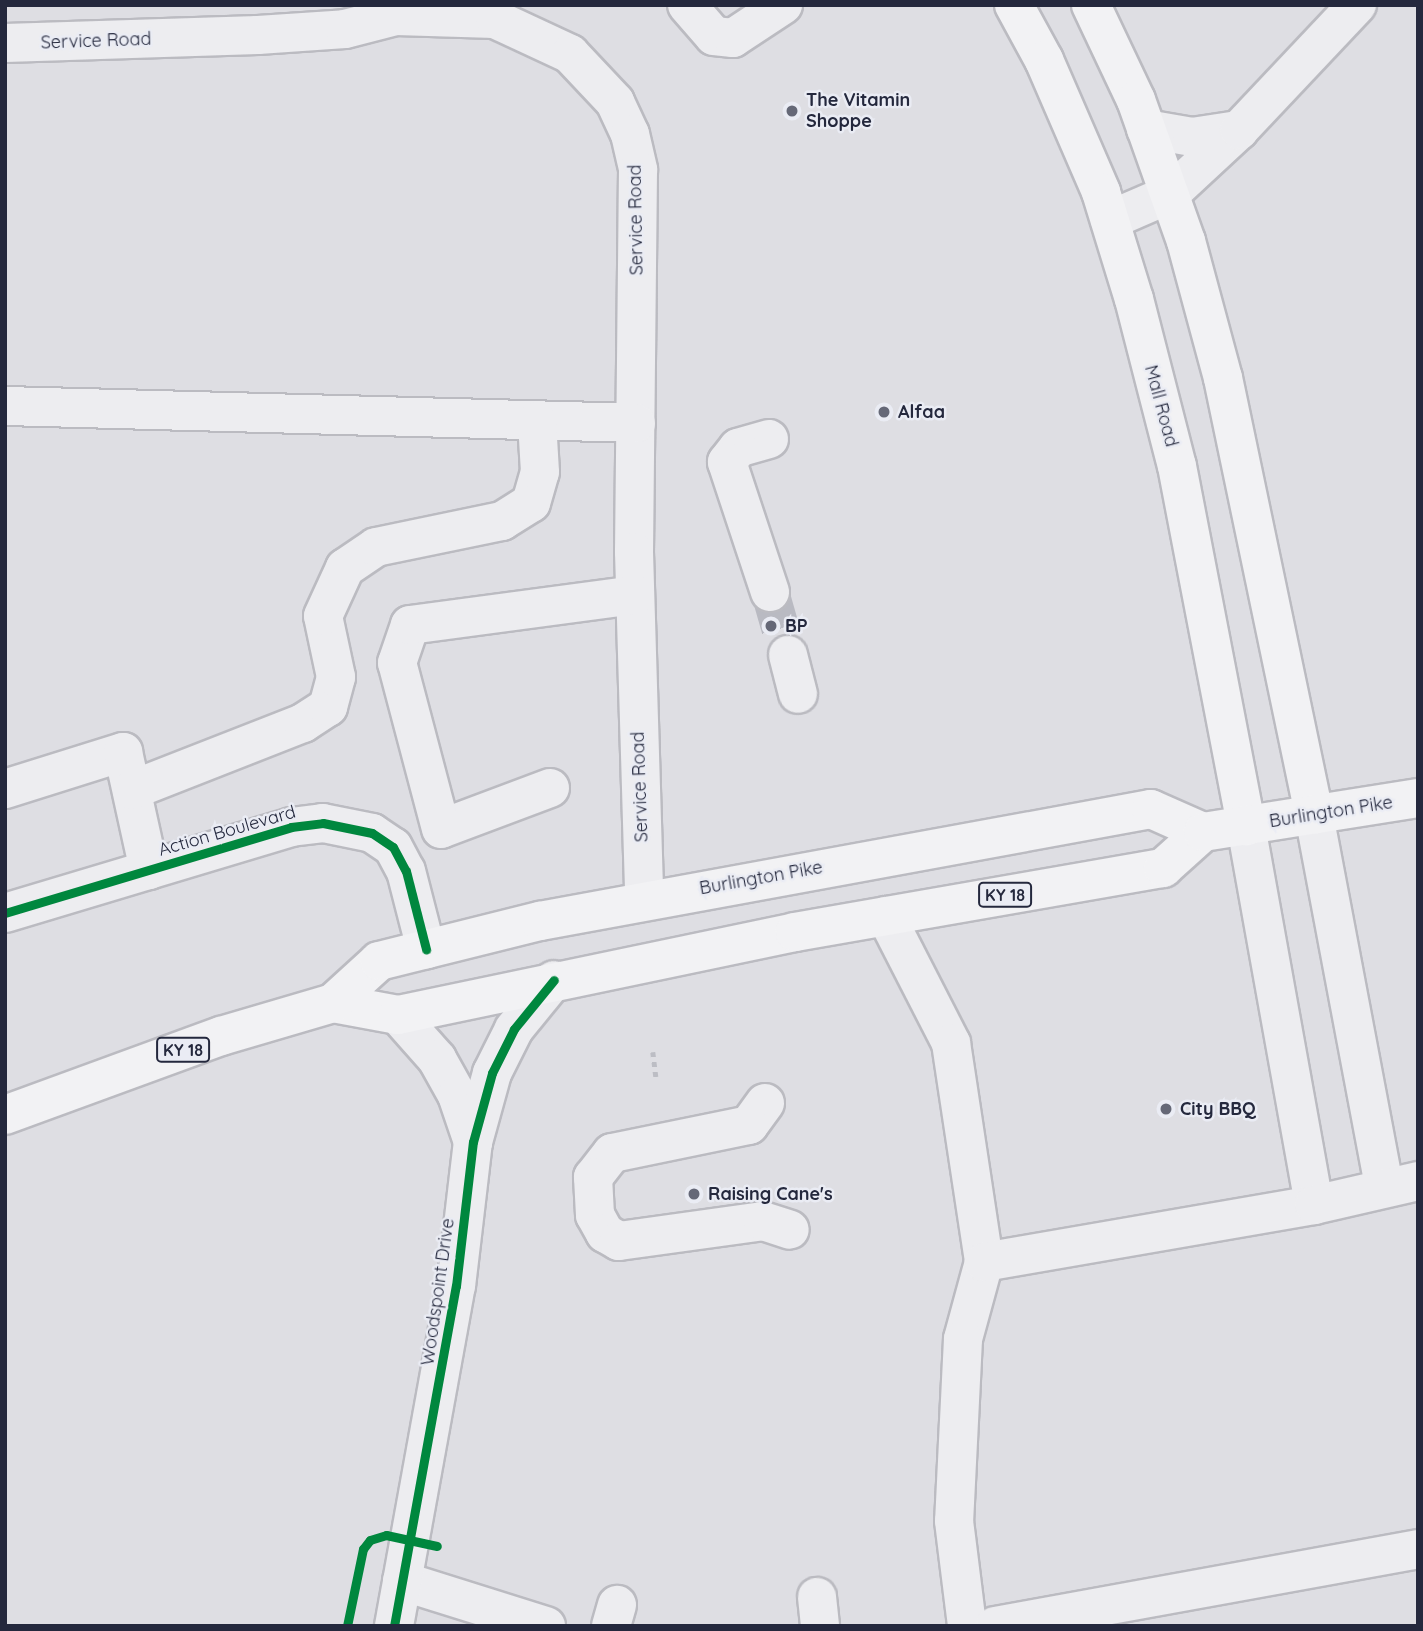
<!DOCTYPE html>
<style>
body{margin:0}
#map{position:relative;width:1423px;height:1631px;overflow:hidden;background:#dedee3;font-family:Quicksand,sans-serif}
div>[style]{position:absolute}
.minor-tunnel>*{height:38px;margin-top:-19px;transform-origin:0;background:repeating-linear-gradient(90deg,#b9bac2 0 38px,transparent 0 57px)}
.path>*{height:4.5px;margin-top:-2.25px;transform-origin:0;background:repeating-linear-gradient(90deg,#bcbdc4 0 5px,transparent 0 10px)}
.roads{filter:drop-shadow(2px 0 #bbbbc1) drop-shadow(-2px 0 #bbbbc1) drop-shadow(0 2px #bbbbc1) drop-shadow(0 -2px #bbbbc1)}
.minor>*{height:38px;margin:-19px;padding:0 19px;transform-origin:19px;border-radius:19px;background:#ededf0}
.major>*{height:38px;margin:-19px;padding:0 19px;transform-origin:19px;border-radius:19px;background:#f2f2f4}
.cycleway>*{height:9px;margin:-4.5px;padding:0 4.5px;transform-origin:4.5px;border-radius:4.5px;background:#00873e}
.dots>*{width:19px;height:19px;translate:-50% -50%;box-sizing:border-box;border:4px solid #eaecf4;border-radius:50%}
span{translate:-50% -50%;white-space:nowrap;text-align:center;line-height:1.15;-webkit-text-stroke:5px #eaecf4;paint-order:stroke}
.shield-label span{padding:2px 5px;background:#eaecf4;border:2px solid;border-radius:5px;-webkit-text-stroke-width:0}
.shield-label{font-size:16px;color:#24283d;font-weight:700}
.street-label{font-size:18px;color:#24283d}
.poi-label{font-size:18px;color:#24283d;font-weight:700}
.left{translate:0 -50%;text-align:left}
.frame{position:absolute;inset:0;border:7px solid #24283d;pointer-events:none}
</style>
<div id="map">
<div class="minor-tunnel">
<i style="left:770px;top:592px;width:66px;rotate:74.1deg"></i>
</div>
<div class="path">
<i style="left:653px;top:1052px;width:25px;rotate:83deg"></i>
</div>
<div class="roads">
<div class="minor">
<i style="left:687px;top:5px;width:41px;rotate:48.9deg"></i>
<i style="left:714px;top:36px;width:19px;rotate:6deg"></i>
<i style="left:733px;top:38px;width:60px;rotate:-33.4deg"></i>
<i style="left:5px;top:43px;width:253px;rotate:-1.8deg"></i>
<i style="left:258px;top:35px;width:87px;rotate:-3.9deg"></i>
<i style="left:345px;top:29px;width:53px;rotate:-14.3deg"></i>
<i style="left:396px;top:16px;width:99px;rotate:1.7deg"></i>
<i style="left:495px;top:19px;width:83px;rotate:25deg"></i>
<i style="left:570px;top:54px;width:66px;rotate:46.8deg"></i>
<i style="left:615px;top:102px;width:35px;rotate:65deg"></i>
<i style="left:630px;top:134px;width:37px;rotate:77deg"></i>
<i style="left:638px;top:170px;width:382px;rotate:90.6deg"></i>
<i style="left:634px;top:552px;width:347px;rotate:88.3deg"></i>
<i style="left:1146px;top:129px;width:47px;rotate:9.9deg"></i>
<i style="left:1192px;top:137px;width:48px;rotate:-8.5deg"></i>
<i style="left:1110px;top:220px;width:65px;rotate:-23.4deg"></i>
<i style="left:1170px;top:194px;width:94px;rotate:-42.8deg"></i>
<i style="left:1239px;top:130px;width:172px;rotate:-46.7deg"></i>
<i style="left:5px;top:406px;width:631px;rotate:1.54deg"></i>
<i style="left:769px;top:439px;width:32px;rotate:164deg"></i>
<i style="left:738px;top:448px;width:18px;rotate:128deg"></i>
<i style="left:727px;top:462px;width:137px;rotate:71.7deg"></i>
<i style="left:788px;top:655px;width:40px;rotate:75.6deg"></i>
<i style="left:550px;top:788px;width:116px;rotate:159.4deg"></i>
<i style="left:441px;top:829px;width:172px;rotate:-104.8deg"></i>
<i style="left:397px;top:663px;width:40px;rotate:-71.1deg"></i>
<i style="left:410px;top:625px;width:227px;rotate:-7.6deg"></i>
<i style="left:5px;top:789px;width:124px;rotate:-17.4deg"></i>
<i style="left:123px;top:752px;width:121px;rotate:77.6deg"></i>
<i style="left:132px;top:790px;width:184px;rotate:-21.4deg"></i>
<i style="left:303px;top:723px;width:30px;rotate:-33deg"></i>
<i style="left:328px;top:707px;width:31px;rotate:-75deg"></i>
<i style="left:336px;top:677px;width:62px;rotate:-102deg"></i>
<i style="left:323px;top:616px;width:53px;rotate:-65.4deg"></i>
<i style="left:345px;top:568px;width:37px;rotate:-34deg"></i>
<i style="left:376px;top:547px;width:129px;rotate:-11.7deg"></i>
<i style="left:502px;top:521px;width:34px;rotate:-32deg"></i>
<i style="left:531px;top:503px;width:32px;rotate:-74deg"></i>
<i style="left:540px;top:472px;width:51px;rotate:-93.4deg"></i>
<i style="left:1314px;top:815px;width:379px;rotate:79.3deg"></i>
<i style="left:1246px;top:826px;width:385px;rotate:79.8deg"></i>
<i style="left:5px;top:913px;width:299px;rotate:-16.7deg"></i>
<i style="left:291px;top:827px;width:32px;rotate:-7deg"></i>
<i style="left:323px;top:823px;width:50px;rotate:11.5deg"></i>
<i style="left:372px;top:833px;width:25px;rotate:34deg"></i>
<i style="left:393px;top:847px;width:27px;rotate:62deg"></i>
<i style="left:406px;top:871px;width:81px;rotate:75.6deg"></i>
<i style="left:886px;top:916px;width:143px;rotate:62.9deg"></i>
<i style="left:951px;top:1043px;width:221px;rotate:81.4deg"></i>
<i style="left:984px;top:1262px;width:80px;rotate:105.3deg"></i>
<i style="left:963px;top:1339px;width:182px;rotate:92.8deg"></i>
<i style="left:954px;top:1521px;width:106px;rotate:82.9deg"></i>
<i style="left:398px;top:1015px;width:59px;rotate:48.4deg"></i>
<i style="left:437px;top:1059px;width:41px;rotate:60.9deg"></i>
<i style="left:457px;top:1095px;width:50px;rotate:71.2deg"></i>
<i style="left:765px;top:1103px;width:27px;rotate:126deg"></i>
<i style="left:749px;top:1125px;width:140px;rotate:168.4deg"></i>
<i style="left:612px;top:1153px;width:31px;rotate:128deg"></i>
<i style="left:593px;top:1177px;width:38px;rotate:87deg"></i>
<i style="left:595px;top:1215px;width:21px;rotate:61deg"></i>
<i style="left:605px;top:1233px;width:16px;rotate:30deg"></i>
<i style="left:619px;top:1241px;width:145px;rotate:-7.9deg"></i>
<i style="left:763px;top:1221px;width:28px;rotate:18deg"></i>
<i style="left:984px;top:1262px;width:335px;rotate:-9.8deg"></i>
<i style="left:1314px;top:1205px;width:107px;rotate:-13deg"></i>
<i style="left:402px;top:1581px;width:151px;rotate:17.4deg"></i>
<i style="left:817px;top:1597px;width:29px;rotate:84deg"></i>
<i style="left:394px;top:1626px;width:346px;rotate:-79.7deg"></i>
<i style="left:456px;top:1286px;width:145px;rotate:-83.3deg"></i>
<i style="left:473px;top:1142px;width:72px;rotate:-74.6deg"></i>
<i style="left:492px;top:1073px;width:49px;rotate:-63.4deg"></i>
<i style="left:514px;top:1029px;width:63px;rotate:-50.8deg"></i>
<i style="left:611px;top:1626px;width:22px;rotate:-74deg"></i>
<i style="left:995px;top:1626px;width:430px;rotate:-10.3deg"></i>
</div>
<div class="major">
<i style="left:1014px;top:5px;width:63px;rotate:61.4deg"></i>
<i style="left:1044px;top:60px;width:144px;rotate:66.6deg"></i>
<i style="left:1101px;top:192px;width:112px;rotate:72.9deg"></i>
<i style="left:1134px;top:299px;width:172px;rotate:75.6deg"></i>
<i style="left:1177px;top:466px;width:367px;rotate:79.1deg"></i>
<i style="left:1091px;top:5px;width:105px;rotate:64.7deg"></i>
<i style="left:1136px;top:100px;width:150px;rotate:70.5deg"></i>
<i style="left:1186px;top:241px;width:142px;rotate:74.9deg"></i>
<i style="left:1223px;top:378px;width:446px;rotate:78.2deg"></i>
<i style="left:333px;top:1003px;width:66px;rotate:10.5deg"></i>
<i style="left:398px;top:1015px;width:406px;rotate:-11.8deg"></i>
<i style="left:795px;top:932px;width:374px;rotate:-9.9deg"></i>
<i style="left:1163px;top:868px;width:54px;rotate:-42deg"></i>
<i style="left:5px;top:1115px;width:230px;rotate:-20.1deg"></i>
<i style="left:221px;top:1036px;width:117px;rotate:-16.4deg"></i>
<i style="left:333px;top:1003px;width:62px;rotate:-42.4deg"></i>
<i style="left:379px;top:961px;width:166px;rotate:-14deg"></i>
<i style="left:540px;top:921px;width:621px;rotate:-10.39deg"></i>
<i style="left:1151px;top:809px;width:57px;rotate:23.9deg"></i>
<i style="left:1203px;top:832px;width:218px;rotate:-9deg"></i>
</div>
</div>
<div class="cycleway">
<i style="left:5px;top:913px;width:299px;rotate:-16.7deg"></i>
<i style="left:291px;top:827px;width:32px;rotate:-7deg"></i>
<i style="left:323px;top:823px;width:50px;rotate:11.5deg"></i>
<i style="left:372px;top:833px;width:25px;rotate:34deg"></i>
<i style="left:393px;top:847px;width:27px;rotate:62deg"></i>
<i style="left:406px;top:871px;width:81px;rotate:75.6deg"></i>
<i style="left:347px;top:1626px;width:79px;rotate:-78.3deg"></i>
<i style="left:363px;top:1549px;width:11px;rotate:-52deg"></i>
<i style="left:370px;top:1540px;width:17px;rotate:-17deg"></i>
<i style="left:386px;top:1535px;width:52px;rotate:12.2deg"></i>
<i style="left:394px;top:1626px;width:346px;rotate:-79.7deg"></i>
<i style="left:456px;top:1286px;width:145px;rotate:-83.3deg"></i>
<i style="left:473px;top:1142px;width:72px;rotate:-74.6deg"></i>
<i style="left:492px;top:1073px;width:49px;rotate:-63.4deg"></i>
<i style="left:514px;top:1029px;width:63px;rotate:-50.8deg"></i>
</div>
<div class="dots">
<i style="left:792px;top:111px;background:#656877"></i>
<i style="left:884px;top:412px;background:#656877"></i>
<i style="left:771px;top:626px;background:#656877"></i>
<i style="left:1166px;top:1109px;background:#656877"></i>
<i style="left:694px;top:1194px;background:#656877"></i>
</div>
<div class="shield-label">
<span style="left:1005px;top:895px">KY 18</span>
<span style="left:183px;top:1050px">KY 18</span>
</div>
<div class="street-label">
<span style="left:96px;top:41px;rotate:-2deg">Service Road</span>
<span style="left:636px;top:220px;rotate:-91deg">Service Road</span>
<span style="left:1161px;top:406px;rotate:75deg">Mall Road</span>
<span style="left:640px;top:787px;rotate:-92deg">Service Road</span>
<span style="left:1331px;top:812px;rotate:-9deg">Burlington Pike</span>
<span style="left:227px;top:831px;rotate:-16deg">Action Boulevard</span>
<span style="left:761px;top:878px;rotate:-10deg">Burlington Pike</span>
<span style="left:438px;top:1292px;rotate:-82deg">Woodspoint Drive</span>
</div>
<div class="poi-label">
<span class="left" style="left:806px;top:111px">The Vitamin<br>Shoppe</span>
<span class="left" style="left:898px;top:412px">Alfaa</span>
<span class="left" style="left:785px;top:626px">BP</span>
<span class="left" style="left:1180px;top:1109px">City BBQ</span>
<span class="left" style="left:708px;top:1194px">Raising Cane's</span>
</div>
<div class="frame"></div>
</div>
